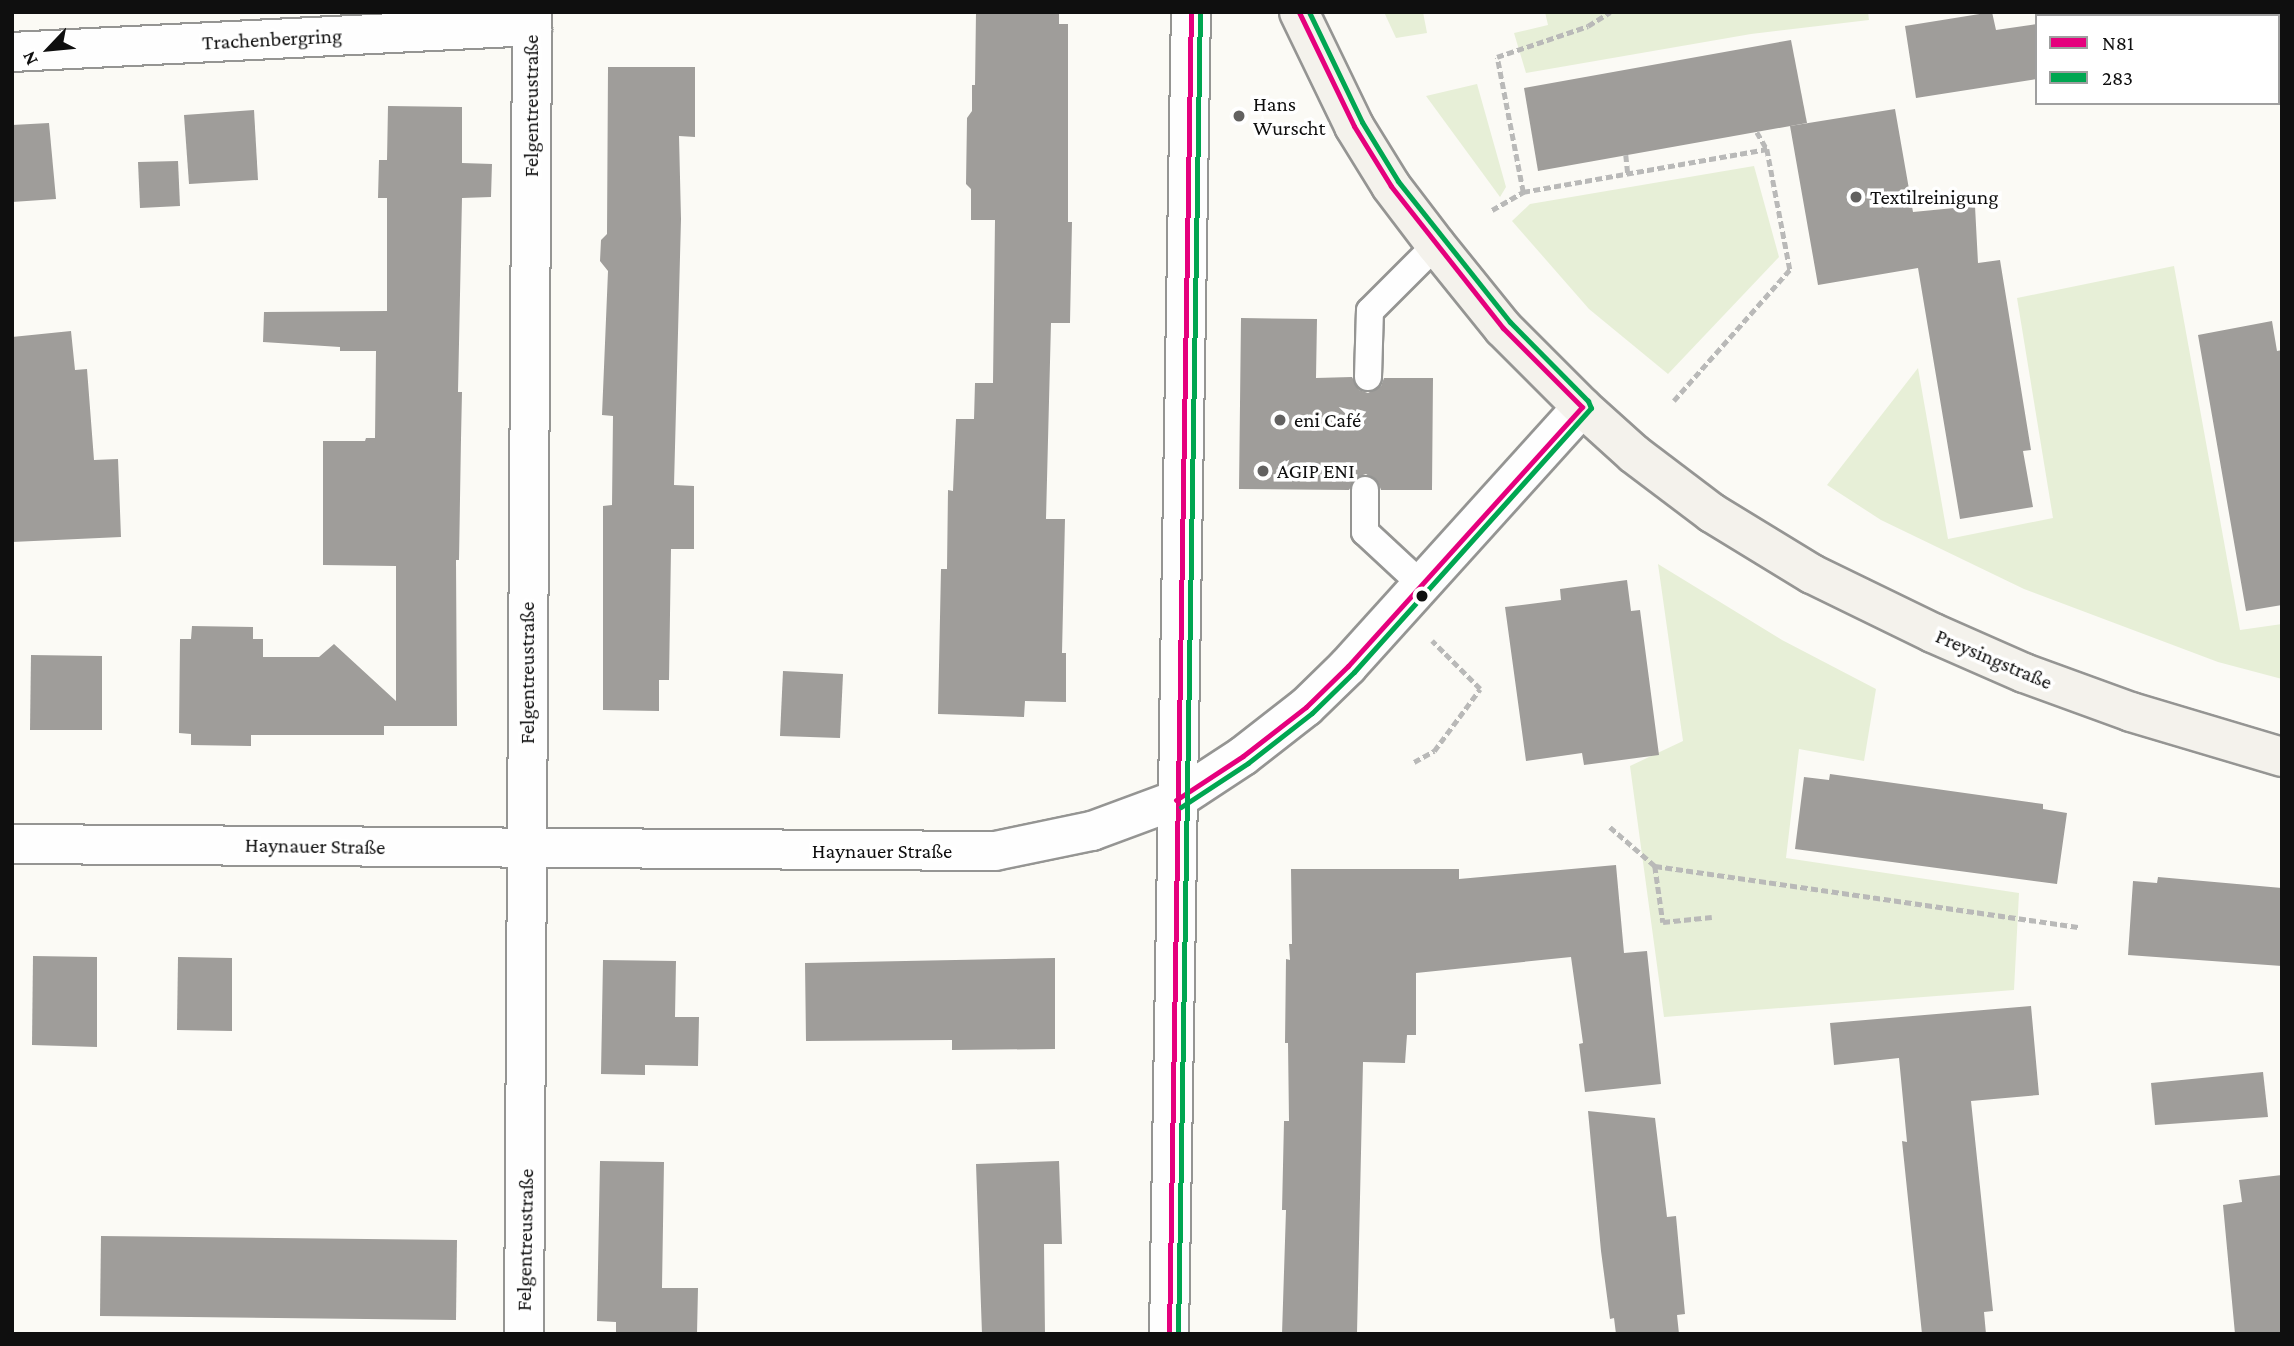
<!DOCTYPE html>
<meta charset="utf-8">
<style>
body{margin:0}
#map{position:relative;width:2294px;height:1346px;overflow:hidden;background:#fbfaf5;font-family:"Crimson Pro",serif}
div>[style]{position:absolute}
.green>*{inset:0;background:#e7efd7}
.building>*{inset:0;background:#9f9d9a}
.path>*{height:4.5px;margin-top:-2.25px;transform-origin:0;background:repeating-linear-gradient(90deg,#b9b9b8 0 7px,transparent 0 10.5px)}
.roads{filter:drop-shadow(2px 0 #959593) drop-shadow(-2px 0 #959593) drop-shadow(0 2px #959593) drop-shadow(0 -2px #959593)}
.lane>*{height:26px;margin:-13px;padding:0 13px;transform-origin:13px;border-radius:13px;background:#fefefe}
.street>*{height:38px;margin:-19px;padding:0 19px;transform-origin:19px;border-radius:19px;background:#fefefe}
.secondary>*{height:38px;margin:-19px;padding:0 19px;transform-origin:19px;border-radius:19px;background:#f4f2ec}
.bus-1>*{height:5px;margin:-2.5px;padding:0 2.5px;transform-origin:2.5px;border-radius:2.5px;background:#e5007d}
.bus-2>*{height:5px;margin:-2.5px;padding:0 2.5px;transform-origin:2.5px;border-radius:2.5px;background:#00a651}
.dots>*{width:19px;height:19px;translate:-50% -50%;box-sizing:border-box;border:4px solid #fff;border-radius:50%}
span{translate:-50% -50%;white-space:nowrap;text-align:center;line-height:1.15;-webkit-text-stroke:7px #fff;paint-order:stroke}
.street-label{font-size:21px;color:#0f0f0f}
.poi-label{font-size:21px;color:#0f0f0f}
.left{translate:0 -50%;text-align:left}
.frame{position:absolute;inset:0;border:14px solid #0f0f0f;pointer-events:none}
.legend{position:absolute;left:2035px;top:14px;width:245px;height:91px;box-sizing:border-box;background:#fff;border:2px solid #9f9f9f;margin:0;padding:9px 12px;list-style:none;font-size:21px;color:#0f0f0f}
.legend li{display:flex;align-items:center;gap:14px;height:35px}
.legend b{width:35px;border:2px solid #9f9f9f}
.north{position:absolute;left:14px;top:14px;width:70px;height:70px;-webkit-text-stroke:5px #fff;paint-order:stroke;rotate:244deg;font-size:19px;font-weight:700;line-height:28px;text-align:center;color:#0f0f0f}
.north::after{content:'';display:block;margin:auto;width:24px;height:32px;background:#0f0f0f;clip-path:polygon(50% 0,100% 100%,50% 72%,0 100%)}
</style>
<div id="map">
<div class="green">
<i style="clip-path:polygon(1384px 12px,1423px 12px,1427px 33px,1396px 38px)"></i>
<i style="clip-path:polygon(1545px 12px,1868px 12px,1869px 20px,1751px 34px,1526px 73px,1514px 33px,1548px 25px)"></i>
<i style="clip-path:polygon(1477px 84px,1506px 187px,1500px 197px,1426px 96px)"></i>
<i style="clip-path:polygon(1754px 166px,1779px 257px,1668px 374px,1589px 309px,1512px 221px,1530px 204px)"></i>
<i style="clip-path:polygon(2174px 266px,2240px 630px,2282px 624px,2282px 679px,2218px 662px,2024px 589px,1881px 520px,1827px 485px,1918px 368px,1948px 539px,2053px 518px,2017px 298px)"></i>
<i style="clip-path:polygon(1658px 564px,1782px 640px,1876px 689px,1864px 761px,1799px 749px,1786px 858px,2019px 893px,2014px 990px,1664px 1017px,1630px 766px,1683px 741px)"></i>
</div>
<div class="building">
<i style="clip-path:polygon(976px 12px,1059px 12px,1059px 24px,1068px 24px,1068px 222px,1072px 222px,1070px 323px,1051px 323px,1046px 519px,1065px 519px,1062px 653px,1066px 653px,1066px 702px,1025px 701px,1024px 717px,938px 714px,941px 569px,947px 569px,948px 490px,953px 491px,956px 419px,974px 419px,975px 383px,993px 383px,995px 220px,971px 220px,971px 189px,966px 184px,967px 118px,972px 111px,972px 85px,975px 85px)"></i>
<i style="clip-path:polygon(1992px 12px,1996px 30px,2037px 24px,2037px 79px,1916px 98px,1905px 26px)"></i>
<i style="clip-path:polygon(1791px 40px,1807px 123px,1538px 171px,1524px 88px)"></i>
<i style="clip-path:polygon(608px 67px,695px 67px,695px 137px,679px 136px,681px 219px,674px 485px,694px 486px,694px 549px,671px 549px,669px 680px,659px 680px,659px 711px,603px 710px,603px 506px,612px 505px,613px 416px,602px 415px,608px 271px,600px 261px,601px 240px,607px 234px)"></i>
<i style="clip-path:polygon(388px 106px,462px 107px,462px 163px,492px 164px,491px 197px,462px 198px,458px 392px,462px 392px,461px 439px,459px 560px,456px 560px,457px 726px,384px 726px,384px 735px,251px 735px,251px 746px,191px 745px,191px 734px,179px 733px,180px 639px,191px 639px,192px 626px,253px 627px,253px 639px,263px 639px,263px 657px,319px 657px,334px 644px,396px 701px,396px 566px,323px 565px,323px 441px,365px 441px,366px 438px,375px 438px,376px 351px,340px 351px,340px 347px,263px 342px,264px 312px,387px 311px,387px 198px,378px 198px,379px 160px,387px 160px)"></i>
<i style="clip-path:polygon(1895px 109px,1913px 212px,1975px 206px,1978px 263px,2000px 260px,2031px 450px,2023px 451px,2033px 507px,1960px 519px,1918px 268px,1818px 285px,1790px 126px)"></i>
<i style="clip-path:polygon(254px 110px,258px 180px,189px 184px,184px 115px)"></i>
<i style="clip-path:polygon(49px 123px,56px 199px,12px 202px,12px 125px)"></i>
<i style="clip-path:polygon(178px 161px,180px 206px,140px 208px,138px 162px)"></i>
<i style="clip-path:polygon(1241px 318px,1317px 319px,1316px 378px,1352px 377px,1359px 390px,1368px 393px,1381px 386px,1384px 378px,1433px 378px,1432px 490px,1381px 490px,1378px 482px,1366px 474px,1357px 477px,1349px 490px,1239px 489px)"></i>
<i style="clip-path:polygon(2272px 321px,2277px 351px,2282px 350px,2282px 605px,2246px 611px,2198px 335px)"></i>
<i style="clip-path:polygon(71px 331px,75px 370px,87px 369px,94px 460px,118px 459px,121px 537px,12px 542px,12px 337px)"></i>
<i style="clip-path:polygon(1627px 580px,1631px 611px,1640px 610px,1659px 755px,1584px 765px,1582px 753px,1526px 761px,1505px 607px,1561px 600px,1560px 589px)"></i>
<i style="clip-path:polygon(31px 655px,102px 656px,102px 730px,30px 730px)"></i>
<i style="clip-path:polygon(783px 671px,843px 674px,840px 738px,780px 736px)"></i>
<i style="clip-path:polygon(1830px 774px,2043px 804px,2043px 809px,2067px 813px,2057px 884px,1795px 849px,1804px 777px,1829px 780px)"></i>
<i style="clip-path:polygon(1616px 865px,1624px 953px,1647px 951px,1661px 1084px,1585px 1092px,1579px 1044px,1583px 1043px,1571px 957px,1416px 973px,1416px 1035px,1407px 1035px,1405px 1063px,1363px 1062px,1357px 1334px,1282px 1334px,1286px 1210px,1282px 1210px,1284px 1121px,1289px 1121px,1288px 1043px,1285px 1043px,1286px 959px,1290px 960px,1289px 944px,1292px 944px,1291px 869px,1459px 869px,1459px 879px)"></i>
<i style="clip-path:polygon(2158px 877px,2282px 888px,2282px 966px,2128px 955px,2133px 881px,2157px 883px)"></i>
<i style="clip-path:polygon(33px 956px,97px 957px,97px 1047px,32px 1045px)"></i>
<i style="clip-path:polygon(178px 957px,232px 958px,232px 1031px,177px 1030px)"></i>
<i style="clip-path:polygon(1055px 958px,1055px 1049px,952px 1050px,952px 1040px,806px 1041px,805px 963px)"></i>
<i style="clip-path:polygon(603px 960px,676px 961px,675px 1017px,699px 1017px,698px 1066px,645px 1065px,645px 1075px,601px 1074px)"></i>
<i style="clip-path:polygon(2031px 1006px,2039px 1095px,1971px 1101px,1993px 1311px,1984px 1312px,1986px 1334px,1922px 1334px,1902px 1141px,1907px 1142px,1899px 1058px,1834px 1065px,1830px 1023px)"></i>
<i style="clip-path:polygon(2263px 1072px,2268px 1117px,2155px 1125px,2151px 1083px)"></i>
<i style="clip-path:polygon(1588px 1111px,1655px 1118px,1667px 1217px,1676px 1216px,1685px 1314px,1677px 1315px,1679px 1334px,1616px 1334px,1614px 1318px,1610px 1319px,1601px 1251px)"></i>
<i style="clip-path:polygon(600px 1161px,664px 1162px,662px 1288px,698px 1288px,697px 1334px,616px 1334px,616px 1322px,597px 1321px)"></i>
<i style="clip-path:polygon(1059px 1161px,1062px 1244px,1044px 1244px,1045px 1334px,982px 1334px,976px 1164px)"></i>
<i style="clip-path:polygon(2282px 1175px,2282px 1334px,2235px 1334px,2223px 1205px,2242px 1202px,2239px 1180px)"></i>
<i style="clip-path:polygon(101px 1236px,457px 1240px,456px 1320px,100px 1316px)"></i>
</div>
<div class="path">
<i style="left:1757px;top:132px;width:20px;rotate:60deg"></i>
<i style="left:1626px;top:155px;width:18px;rotate:84deg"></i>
<i style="left:1523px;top:192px;width:137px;rotate:-100.9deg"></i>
<i style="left:1497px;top:57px;width:96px;rotate:-18.8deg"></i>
<i style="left:1588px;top:26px;width:26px;rotate:-32deg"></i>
<i style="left:1492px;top:210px;width:36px;rotate:-30deg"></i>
<i style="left:1523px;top:192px;width:248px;rotate:-10deg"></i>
<i style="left:1767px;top:149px;width:123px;rotate:79.2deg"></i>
<i style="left:1790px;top:270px;width:175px;rotate:131.5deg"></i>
<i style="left:1414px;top:762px;width:23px;rotate:-29deg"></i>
<i style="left:1434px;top:751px;width:77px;rotate:-53.4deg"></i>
<i style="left:1480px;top:689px;width:68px;rotate:-135deg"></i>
<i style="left:1610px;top:827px;width:60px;rotate:40.9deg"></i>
<i style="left:1655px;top:866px;width:429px;rotate:8.2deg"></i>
<i style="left:1655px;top:866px;width:57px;rotate:81.9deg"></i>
<i style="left:1663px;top:922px;width:49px;rotate:-5.8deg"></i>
</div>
<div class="roads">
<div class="lane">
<i style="left:1368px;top:377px;width:66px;rotate:-88.3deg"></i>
<i style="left:1370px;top:311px;width:93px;rotate:-45deg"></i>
<i style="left:1365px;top:490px;width:42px;rotate:90deg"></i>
<i style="left:1365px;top:532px;width:76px;rotate:42.9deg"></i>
</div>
<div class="street">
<i style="left:12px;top:52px;width:521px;rotate:-2.86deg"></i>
<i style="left:12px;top:844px;width:983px;rotate:0.41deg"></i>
<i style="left:995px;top:851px;width:99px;rotate:-11.7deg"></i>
<i style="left:1092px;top:831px;width:90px;rotate:-20.3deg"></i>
<i style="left:1176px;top:800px;width:80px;rotate:-33.3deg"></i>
<i style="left:1243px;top:756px;width:80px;rotate:-37.9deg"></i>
<i style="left:1306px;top:707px;width:59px;rotate:-44.3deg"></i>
<i style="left:1348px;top:666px;width:349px;rotate:-47.9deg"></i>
<i style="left:524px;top:1334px;width:1322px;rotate:-89.65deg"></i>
<i style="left:1169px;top:1334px;width:1322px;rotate:-89.05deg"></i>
</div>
<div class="secondary">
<i style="left:1299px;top:12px;width:127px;rotate:64.2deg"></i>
<i style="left:1354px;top:126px;width:70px;rotate:58.3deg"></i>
<i style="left:1391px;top:186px;width:74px;rotate:52.7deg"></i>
<i style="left:1436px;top:245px;width:107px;rotate:51.1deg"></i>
<i style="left:1503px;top:328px;width:112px;rotate:45deg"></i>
<i style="left:1582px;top:407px;width:70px;rotate:42.1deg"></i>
<i style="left:1634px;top:454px;width:98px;rotate:37.1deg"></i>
<i style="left:1712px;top:513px;width:117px;rotate:31.4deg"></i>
<i style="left:1812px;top:574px;width:135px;rotate:26deg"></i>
<i style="left:1933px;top:633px;width:99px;rotate:23.7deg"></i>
<i style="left:2024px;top:673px;width:114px;rotate:20deg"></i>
<i style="left:2131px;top:712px;width:158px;rotate:16.6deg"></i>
</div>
</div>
<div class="bus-1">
<i style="left:1176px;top:800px;width:80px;rotate:-33.3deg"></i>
<i style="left:1243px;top:756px;width:80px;rotate:-37.9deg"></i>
<i style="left:1306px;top:707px;width:59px;rotate:-44.3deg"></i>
<i style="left:1348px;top:666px;width:349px;rotate:-47.9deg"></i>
<i style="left:1582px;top:407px;width:112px;rotate:-135deg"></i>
<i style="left:1503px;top:328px;width:181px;rotate:-128.3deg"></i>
<i style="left:1391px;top:186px;width:70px;rotate:-121.7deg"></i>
<i style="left:1354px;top:126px;width:127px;rotate:-115.8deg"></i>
<i style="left:1169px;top:1334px;width:1322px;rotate:-89.05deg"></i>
</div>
<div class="bus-2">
<i style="left:1181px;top:807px;width:80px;rotate:-33.3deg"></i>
<i style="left:1248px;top:763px;width:81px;rotate:-38deg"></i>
<i style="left:1312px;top:713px;width:59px;rotate:-44.3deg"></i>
<i style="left:1354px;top:672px;width:355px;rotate:-48.1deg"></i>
<i style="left:1591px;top:408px;width:8px;rotate:-113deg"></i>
<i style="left:1588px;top:401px;width:111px;rotate:-134.6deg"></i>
<i style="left:1510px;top:322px;width:180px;rotate:-128.5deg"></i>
<i style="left:1398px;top:181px;width:69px;rotate:-121.4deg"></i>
<i style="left:1362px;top:122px;width:122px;rotate:-115.7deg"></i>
<i style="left:1178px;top:1334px;width:1322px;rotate:-89.05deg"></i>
</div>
<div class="dots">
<i style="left:1239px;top:116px;background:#626160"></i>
<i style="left:1856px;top:197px;background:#626160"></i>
<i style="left:1280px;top:420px;background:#626160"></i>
<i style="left:1263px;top:471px;background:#626160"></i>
<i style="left:1422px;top:596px;background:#0f0f0f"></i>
</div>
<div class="street-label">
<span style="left:272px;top:39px;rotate:-3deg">Trachenbergring</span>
<span style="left:531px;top:106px;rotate:-90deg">Felgentreustraße</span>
<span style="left:1994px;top:659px;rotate:23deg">Preysingstraße</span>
<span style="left:527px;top:673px;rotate:-90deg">Felgentreustraße</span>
<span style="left:315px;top:846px;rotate:1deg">Haynauer Straße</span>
<span style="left:882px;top:851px">Haynauer Straße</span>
<span style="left:525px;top:1240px;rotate:-89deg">Felgentreustraße</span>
</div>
<div class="poi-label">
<span class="left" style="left:1253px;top:116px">Hans<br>Wurscht</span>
<span class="left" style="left:1870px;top:197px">Textilreinigung</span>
<span class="left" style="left:1294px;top:420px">eni Café</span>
<span class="left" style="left:1277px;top:471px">AGIP ENI</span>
</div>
<div class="frame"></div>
<ul class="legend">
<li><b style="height:9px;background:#e5007d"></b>N81</li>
<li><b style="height:9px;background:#00a651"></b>283</li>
</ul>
<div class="north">N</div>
</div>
